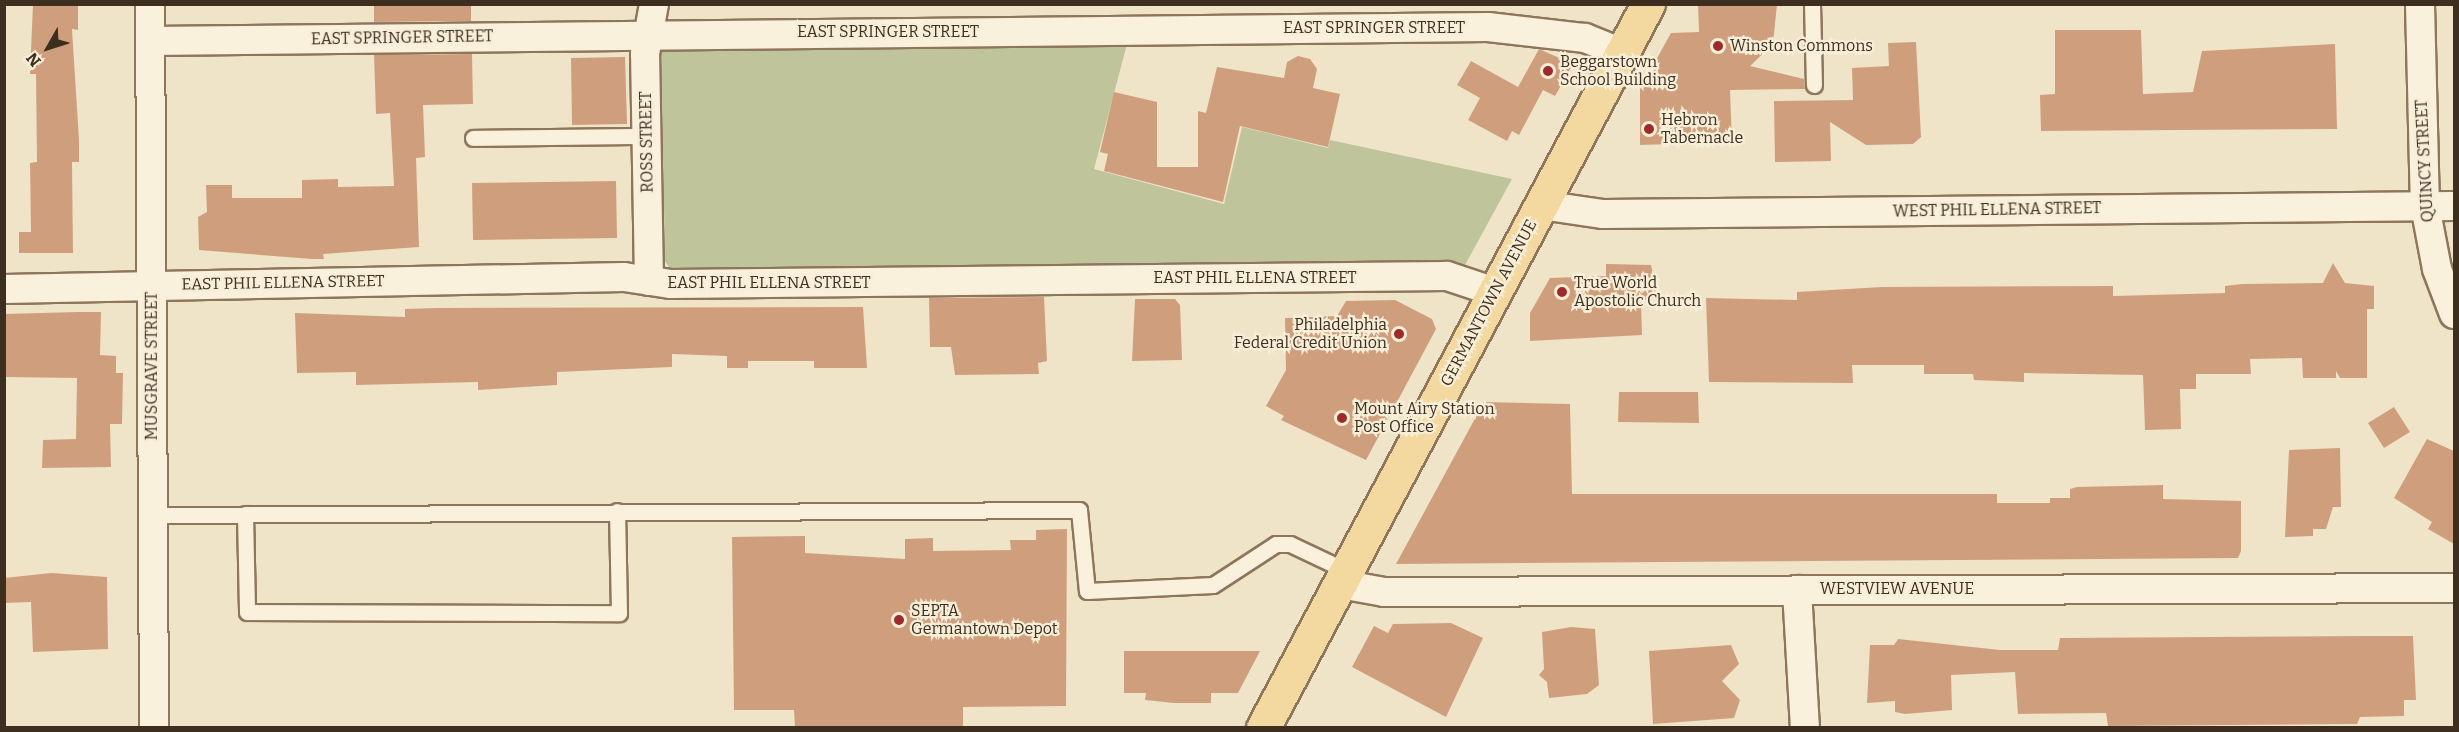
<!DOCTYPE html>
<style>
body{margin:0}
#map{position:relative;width:2459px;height:732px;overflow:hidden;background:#f0e4c8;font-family:Bitter,serif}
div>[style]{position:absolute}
.cemetery>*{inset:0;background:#bfc49a}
.building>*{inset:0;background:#cf9f7d}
.roads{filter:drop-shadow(2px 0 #8d765c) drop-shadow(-2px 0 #8d765c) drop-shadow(0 2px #8d765c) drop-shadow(0 -2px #8d765c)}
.service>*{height:15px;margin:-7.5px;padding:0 7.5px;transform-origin:7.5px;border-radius:7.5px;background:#faf1dc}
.minor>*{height:28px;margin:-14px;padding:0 14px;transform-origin:14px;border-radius:14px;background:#faf1dc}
.primary>*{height:33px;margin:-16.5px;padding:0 16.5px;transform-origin:16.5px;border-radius:16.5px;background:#f3d9a0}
.dots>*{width:16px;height:16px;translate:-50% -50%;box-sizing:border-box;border:3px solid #f7eed8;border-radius:50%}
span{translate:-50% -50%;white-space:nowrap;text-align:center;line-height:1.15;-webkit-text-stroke:4.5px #f7eed8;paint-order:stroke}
.street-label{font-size:16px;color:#3d2e20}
.poi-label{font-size:16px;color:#3d2e20}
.left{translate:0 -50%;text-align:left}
.right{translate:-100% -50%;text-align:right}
.frame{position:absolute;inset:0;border:6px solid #3d2e20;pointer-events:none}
.north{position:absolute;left:18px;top:18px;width:60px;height:60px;-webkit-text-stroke:4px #f7eed8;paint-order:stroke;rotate:231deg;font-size:16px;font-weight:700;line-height:24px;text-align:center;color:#3d2e20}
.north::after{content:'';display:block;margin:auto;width:21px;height:27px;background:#3d2e20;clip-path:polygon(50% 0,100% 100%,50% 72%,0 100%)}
</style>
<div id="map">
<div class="cemetery">
<i style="clip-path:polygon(1127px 44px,1094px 169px,1224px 204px,1242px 127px,1328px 148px,1330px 140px,1512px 179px,1465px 265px,671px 270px,665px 261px,661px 51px)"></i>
</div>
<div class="building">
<i style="clip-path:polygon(33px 4px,78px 4px,78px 30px,72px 29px,79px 140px,79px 162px,72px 162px,73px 253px,19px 253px,19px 232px,31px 232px,30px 163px,37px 162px,36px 74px,30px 74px)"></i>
<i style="clip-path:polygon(374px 4px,471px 4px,471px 21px,374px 22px)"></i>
<i style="clip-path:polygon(1698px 4px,1777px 4px,1773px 44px,1750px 66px,1804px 79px,1805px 89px,1730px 90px,1732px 142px,1640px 145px,1640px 89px,1671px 33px,1699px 32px)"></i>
<i style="clip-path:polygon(2055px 30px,2141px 30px,2143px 94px,2193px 92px,2202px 51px,2335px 44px,2337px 129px,2041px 131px,2040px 95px,2055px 94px)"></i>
<i style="clip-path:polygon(1916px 42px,1921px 137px,1913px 144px,1866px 145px,1830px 122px,1831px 161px,1775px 162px,1774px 101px,1853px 100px,1852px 68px,1889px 66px,1888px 43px)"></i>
<i style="clip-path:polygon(1539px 49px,1573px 64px,1555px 96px,1543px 90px,1519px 135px,1512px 131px,1507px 141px,1468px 120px,1480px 98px,1457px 85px,1471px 61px,1518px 87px)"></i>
<i style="clip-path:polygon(472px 54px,473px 104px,423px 105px,425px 157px,416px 158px,419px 247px,323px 254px,324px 259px,312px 259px,199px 250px,198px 217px,207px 212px,206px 185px,232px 185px,232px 198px,302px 198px,302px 180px,338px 179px,338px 187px,394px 186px,390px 113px,376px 114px,374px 55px)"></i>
<i style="clip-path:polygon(1298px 56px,1310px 59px,1317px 69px,1313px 88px,1340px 94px,1328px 147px,1240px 126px,1223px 202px,1104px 171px,1108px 154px,1100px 152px,1114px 92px,1157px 102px,1157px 167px,1198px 167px,1198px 111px,1206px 113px,1217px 67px,1284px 78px,1287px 62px)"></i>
<i style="clip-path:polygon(625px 57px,627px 124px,572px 125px,571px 58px)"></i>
<i style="clip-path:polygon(616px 181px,617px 238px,473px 240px,472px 183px)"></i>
<i style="clip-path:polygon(2333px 263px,2345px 283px,2374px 286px,2374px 309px,2367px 309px,2367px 378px,2340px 378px,2336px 371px,2336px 378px,2303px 378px,2302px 358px,2250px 359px,2251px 374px,2196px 374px,2196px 389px,2180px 389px,2181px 429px,2145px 430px,2143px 375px,2024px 373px,2024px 382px,1974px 380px,1973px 374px,1924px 374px,1924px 365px,1852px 365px,1853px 383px,1709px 382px,1706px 298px,1797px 300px,1797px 292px,1882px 287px,2113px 286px,2113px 296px,2225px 293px,2225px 286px,2242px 284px,2323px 283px)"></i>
<i style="clip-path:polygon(1606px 264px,1651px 265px,1657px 292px,1641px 303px,1642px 335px,1530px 341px,1530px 313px,1550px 278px,1606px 276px)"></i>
<i style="clip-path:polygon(1044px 297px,1047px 361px,1038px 363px,1039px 374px,955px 375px,951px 347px,930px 347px,929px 298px)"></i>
<i style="clip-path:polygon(1135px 299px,1175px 299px,1180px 305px,1182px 360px,1132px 361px)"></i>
<i style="clip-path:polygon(1395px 300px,1432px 319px,1436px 329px,1366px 460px,1281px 420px,1284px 416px,1266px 406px,1286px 370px,1285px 318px,1337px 316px,1346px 301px)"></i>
<i style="clip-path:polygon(863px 307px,867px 368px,814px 368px,814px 361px,748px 361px,748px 368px,727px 368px,727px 356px,672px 354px,672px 367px,557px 372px,557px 385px,478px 390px,478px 382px,356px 385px,356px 372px,297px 373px,295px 313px,405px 317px,405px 309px,437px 308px)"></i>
<i style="clip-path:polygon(78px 312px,101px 312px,100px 355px,116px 356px,116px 373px,123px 373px,122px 424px,110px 424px,111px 467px,42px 468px,43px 440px,76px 439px,77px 378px,4px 377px,4px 314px)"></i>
<i style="clip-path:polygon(1619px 392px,1698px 392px,1699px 423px,1618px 422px)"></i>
<i style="clip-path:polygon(1484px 402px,1570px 404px,1572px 494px,1997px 494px,1997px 503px,2050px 503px,2050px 498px,2070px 498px,2070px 489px,2077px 487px,2163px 485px,2163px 499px,2241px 501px,2241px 551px,2238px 558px,1396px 564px)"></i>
<i style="clip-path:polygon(2394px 407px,2410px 432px,2384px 448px,2368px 423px)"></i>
<i style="clip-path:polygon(2427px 439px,2454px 451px,2454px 544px,2428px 529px,2432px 522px,2394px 498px)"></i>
<i style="clip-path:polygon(2340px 448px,2341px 507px,2333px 507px,2326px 529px,2313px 529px,2313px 536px,2285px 537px,2289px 450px)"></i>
<i style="clip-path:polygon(1067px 529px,1066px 706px,963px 707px,963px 728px,795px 728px,794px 710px,734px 710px,732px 537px,805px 536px,805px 553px,905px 559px,905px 539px,933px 538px,933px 551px,1011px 550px,1010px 540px,1036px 540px,1036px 530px)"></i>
<i style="clip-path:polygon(51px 573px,107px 577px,108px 649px,33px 652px,31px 602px,4px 603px,4px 578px)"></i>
<i style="clip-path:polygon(1451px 623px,1483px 638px,1446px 717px,1352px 667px,1374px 626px,1388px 633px,1393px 624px)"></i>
<i style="clip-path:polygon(1571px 627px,1595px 629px,1599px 685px,1587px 694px,1549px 698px,1547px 682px,1539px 675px,1544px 669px,1542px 632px)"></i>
<i style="clip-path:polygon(2365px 636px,2413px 636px,2416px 700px,2404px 700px,2404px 716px,2360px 717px,2357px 724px,2108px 726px,2106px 713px,2018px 714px,2015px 672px,1951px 675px,1952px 710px,1905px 714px,1895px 712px,1895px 701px,1867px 703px,1870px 645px,1894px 645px,1898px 639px,2000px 650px,2058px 650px,2060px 638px)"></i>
<i style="clip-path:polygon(1731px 645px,1739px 664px,1722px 681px,1740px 700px,1734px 718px,1653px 724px,1649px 651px)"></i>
<i style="clip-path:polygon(1124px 651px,1260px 651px,1238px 693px,1211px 693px,1211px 703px,1174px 703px,1145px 700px,1146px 693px,1124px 693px)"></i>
</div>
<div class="roads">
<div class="service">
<i style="left:1812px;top:4px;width:81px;rotate:88.6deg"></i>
<i style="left:473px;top:138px;width:175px;rotate:-0.7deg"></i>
<i style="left:245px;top:514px;width:98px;rotate:88.8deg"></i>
<i style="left:247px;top:612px;width:372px;rotate:0.2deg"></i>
<i style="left:619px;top:613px;width:102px;rotate:-91.1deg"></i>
<i style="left:154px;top:515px;width:925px;rotate:-0.31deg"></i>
<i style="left:1079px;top:510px;width:81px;rotate:84.4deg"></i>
<i style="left:1087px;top:591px;width:126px;rotate:-2.7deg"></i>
<i style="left:1213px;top:585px;width:75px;rotate:-33.1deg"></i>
<i style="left:1276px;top:544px;width:14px"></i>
<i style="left:1290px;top:544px;width:63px;rotate:25.3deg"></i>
</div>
<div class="minor">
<i style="left:150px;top:4px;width:724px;rotate:89.68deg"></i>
<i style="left:2420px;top:4px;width:202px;rotate:88.6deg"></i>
<i style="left:2425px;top:206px;width:64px;rotate:79.2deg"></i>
<i style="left:2437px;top:269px;width:48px;rotate:69.3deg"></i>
<i style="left:150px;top:41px;width:1338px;rotate:-0.6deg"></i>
<i style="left:1488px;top:27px;width:98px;rotate:6.5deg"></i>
<i style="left:1585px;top:38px;width:40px;rotate:22deg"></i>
<i style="left:1541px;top:205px;width:63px;rotate:8.3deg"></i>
<i style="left:1603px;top:214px;width:851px;rotate:-0.54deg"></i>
<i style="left:649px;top:281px;width:227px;rotate:-91deg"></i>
<i style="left:645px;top:54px;width:51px;rotate:-79.8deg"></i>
<i style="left:4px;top:289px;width:620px;rotate:-1.11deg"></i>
<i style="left:624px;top:277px;width:48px;rotate:8.5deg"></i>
<i style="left:671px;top:284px;width:776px;rotate:-0.59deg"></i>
<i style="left:1447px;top:276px;width:51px;rotate:18.4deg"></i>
<i style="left:1340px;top:584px;width:45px;rotate:10.3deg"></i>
<i style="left:1384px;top:592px;width:1070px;rotate:-0.21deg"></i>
<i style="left:1797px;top:590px;width:138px;rotate:86.7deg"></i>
</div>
<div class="primary">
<i style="left:1263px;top:728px;width:820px;rotate:-62deg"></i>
</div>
</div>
<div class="dots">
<i style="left:1718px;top:46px;background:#9e2a2b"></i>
<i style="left:1548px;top:71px;background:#9e2a2b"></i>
<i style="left:1649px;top:129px;background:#9e2a2b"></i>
<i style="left:1562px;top:292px;background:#9e2a2b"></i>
<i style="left:1399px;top:334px;background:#9e2a2b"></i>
<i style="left:1342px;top:418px;background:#9e2a2b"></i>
<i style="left:899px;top:620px;background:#9e2a2b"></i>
</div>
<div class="street-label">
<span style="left:1374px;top:28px">EAST SPRINGER STREET</span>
<span style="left:888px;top:32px">EAST SPRINGER STREET</span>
<span style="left:402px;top:38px;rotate:-1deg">EAST SPRINGER STREET</span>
<span style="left:647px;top:142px;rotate:-91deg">ROSS STREET</span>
<span style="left:2425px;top:161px;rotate:-93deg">QUINCY STREET</span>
<span style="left:1997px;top:210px;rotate:-1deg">WEST PHIL ELLENA STREET</span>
<span style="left:1255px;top:278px">EAST PHIL ELLENA STREET</span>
<span style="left:283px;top:283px;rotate:-1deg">EAST PHIL ELLENA STREET</span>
<span style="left:769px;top:283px">EAST PHIL ELLENA STREET</span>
<span style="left:1489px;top:303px;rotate:-62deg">GERMANTOWN AVENUE</span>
<span style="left:152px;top:366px;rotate:-90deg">MUSGRAVE STREET</span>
<span style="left:1897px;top:589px">WESTVIEW AVENUE</span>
</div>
<div class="poi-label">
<span class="left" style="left:1730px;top:46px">Winston Commons</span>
<span class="left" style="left:1560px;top:71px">Beggarstown<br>School Building</span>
<span class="left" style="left:1661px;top:129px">Hebron<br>Tabernacle</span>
<span class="left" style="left:1574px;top:292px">True World<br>Apostolic Church</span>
<span class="right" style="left:1387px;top:334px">Philadelphia<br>Federal Credit Union</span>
<span class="left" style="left:1354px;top:418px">Mount Airy Station<br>Post Office</span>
<span class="left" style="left:911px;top:620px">SEPTA<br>Germantown Depot</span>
</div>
<div class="frame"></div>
<div class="north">N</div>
</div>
